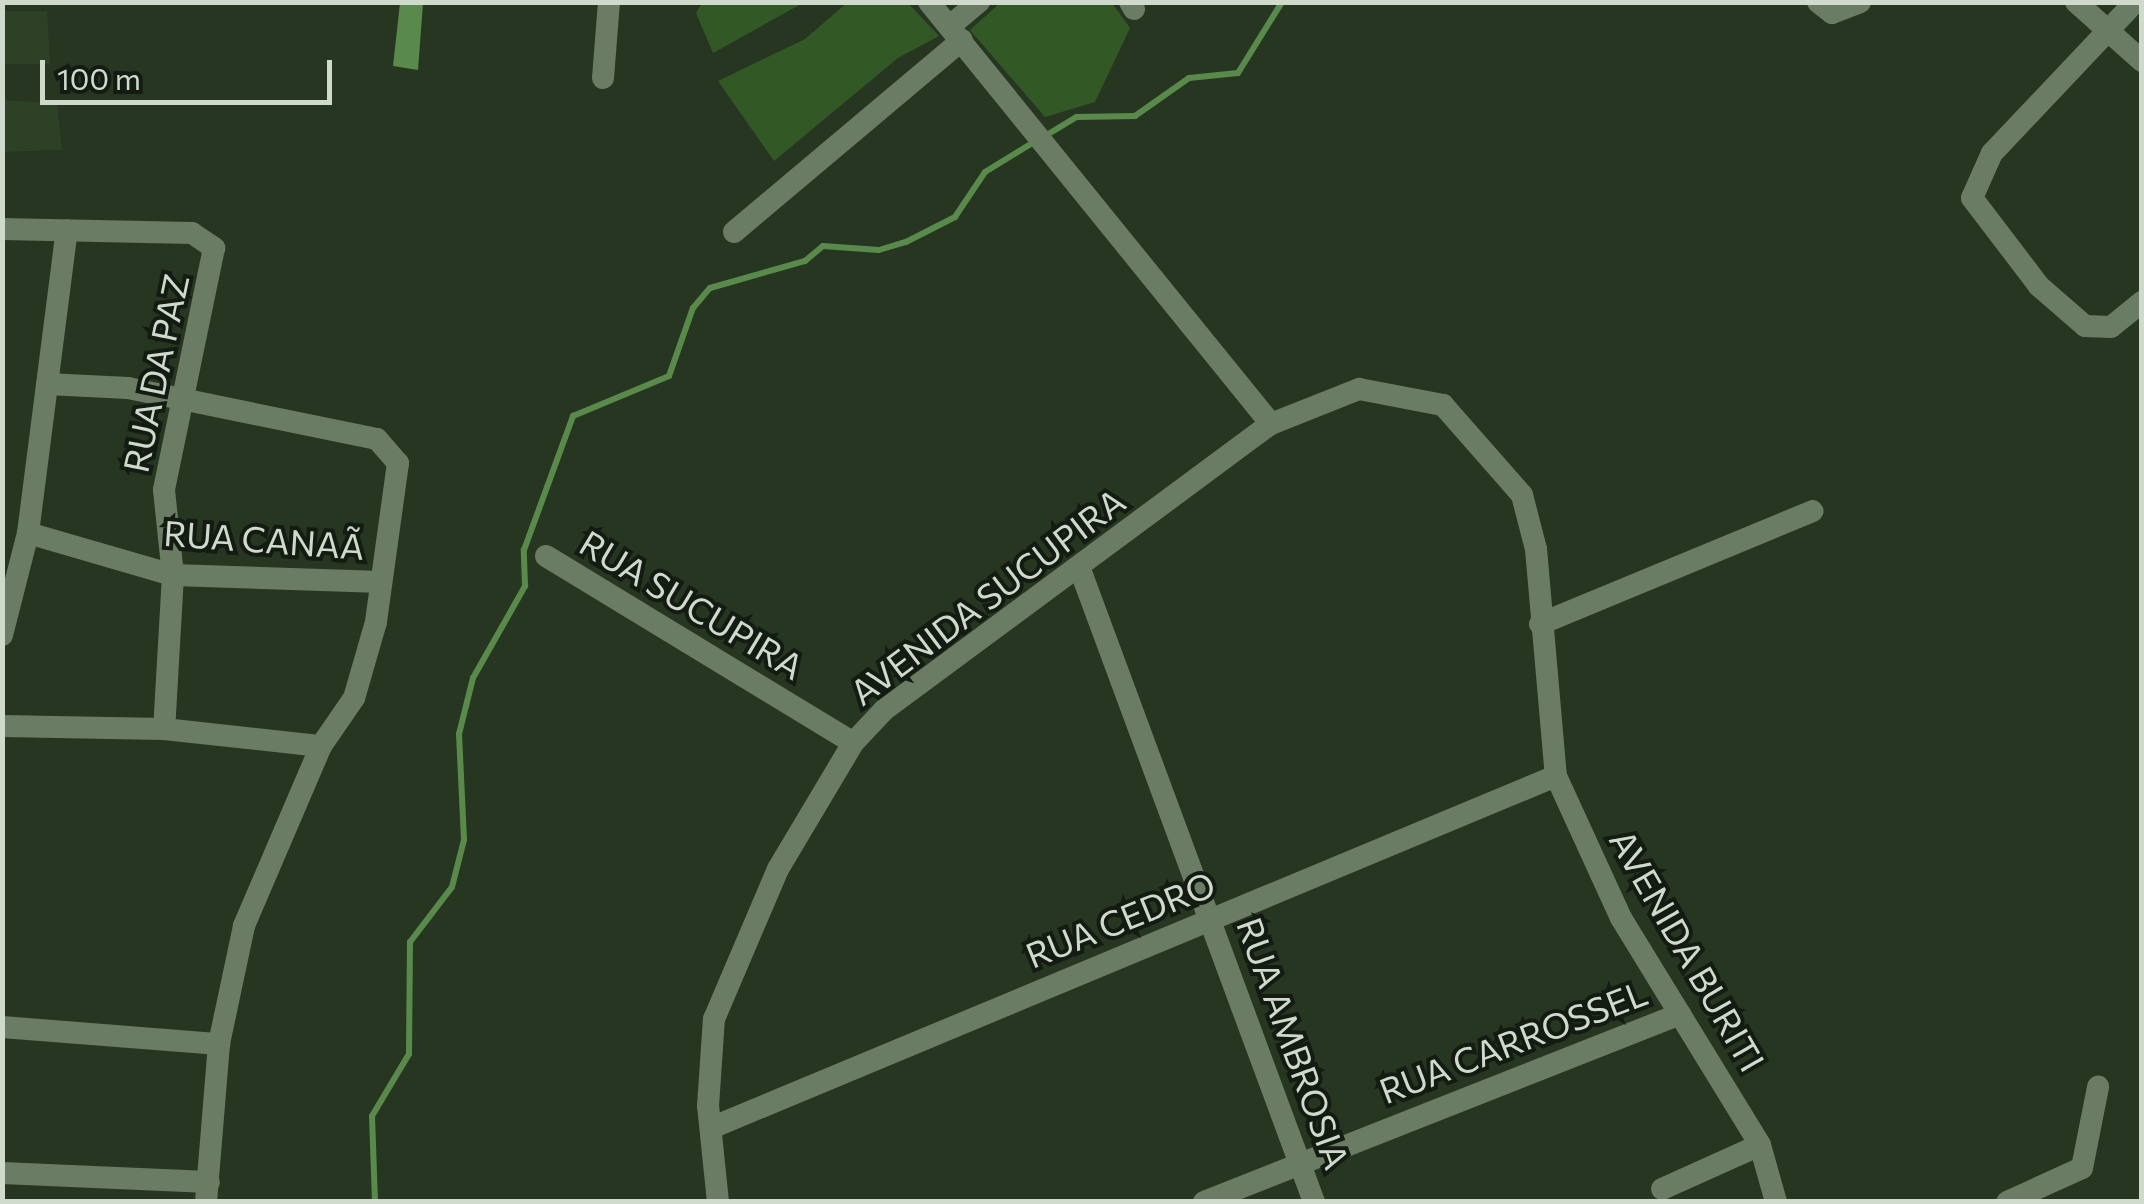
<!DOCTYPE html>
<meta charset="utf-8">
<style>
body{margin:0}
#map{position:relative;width:2144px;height:1204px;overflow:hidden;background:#263621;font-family:Commissioner,sans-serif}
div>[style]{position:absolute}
.built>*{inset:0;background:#2c4126}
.green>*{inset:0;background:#325925}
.water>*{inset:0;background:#5a8a4b}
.stream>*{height:6px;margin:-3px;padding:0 3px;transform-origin:3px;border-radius:3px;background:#5a8a4b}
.minor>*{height:22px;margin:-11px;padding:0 11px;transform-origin:11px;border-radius:11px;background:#6a7d64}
span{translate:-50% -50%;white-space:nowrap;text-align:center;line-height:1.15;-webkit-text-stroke:8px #141b12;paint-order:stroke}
.street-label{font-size:35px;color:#cfd9cc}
.frame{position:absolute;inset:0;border:5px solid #cfd9cc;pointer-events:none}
.scale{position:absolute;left:40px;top:60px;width:292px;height:45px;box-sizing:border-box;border:5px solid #cfd9cc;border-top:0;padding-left:12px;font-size:30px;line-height:35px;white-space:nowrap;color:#cfd9cc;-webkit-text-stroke:8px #141b12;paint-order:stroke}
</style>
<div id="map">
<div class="built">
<i style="clip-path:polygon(3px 11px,47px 11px,50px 64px,3px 64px)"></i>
<i style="clip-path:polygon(2px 100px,57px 103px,62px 150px,3px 152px)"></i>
</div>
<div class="green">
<i style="clip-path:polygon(848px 2px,908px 3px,939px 36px,898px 58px,774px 161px,718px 81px,805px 39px)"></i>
<i style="clip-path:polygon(702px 3px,702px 2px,803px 3px,713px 53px,696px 13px)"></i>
<i style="clip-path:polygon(1000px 3px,1112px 3px,1130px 28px,1095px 102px,1045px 117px,970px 30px)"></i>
</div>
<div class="water">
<i style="clip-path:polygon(400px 3px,423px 3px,418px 70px,393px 66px)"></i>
</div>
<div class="stream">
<i style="left:1045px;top:136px;width:37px;rotate:-31deg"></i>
<i style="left:1077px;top:117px;width:58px;rotate:-1deg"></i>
<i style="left:1135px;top:116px;width:66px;rotate:-35.1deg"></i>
<i style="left:1189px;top:78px;width:49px;rotate:-5.8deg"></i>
<i style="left:1238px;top:73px;width:84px;rotate:-58.2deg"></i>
<i style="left:375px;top:1202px;width:86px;rotate:-92deg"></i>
<i style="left:372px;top:1116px;width:72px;rotate:-59.2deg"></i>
<i style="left:409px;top:1054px;width:112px;rotate:-89.5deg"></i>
<i style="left:410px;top:942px;width:69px;rotate:-52.6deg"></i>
<i style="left:452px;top:887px;width:49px;rotate:-75.7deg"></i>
<i style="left:464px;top:840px;width:106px;rotate:-92.7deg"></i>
<i style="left:459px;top:734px;width:58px;rotate:-76deg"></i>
<i style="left:473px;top:678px;width:106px;rotate:-60.5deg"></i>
<i style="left:525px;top:586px;width:36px;rotate:-92deg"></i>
<i style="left:524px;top:550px;width:143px;rotate:-69.9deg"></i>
<i style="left:573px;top:416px;width:104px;rotate:-22.6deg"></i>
<i style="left:669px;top:376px;width:72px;rotate:-70.6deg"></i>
<i style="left:693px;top:308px;width:26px;rotate:-50deg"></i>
<i style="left:710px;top:288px;width:99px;rotate:-15.9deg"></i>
<i style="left:805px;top:261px;width:23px;rotate:-40deg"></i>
<i style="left:823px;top:246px;width:56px;rotate:4.1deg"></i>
<i style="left:879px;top:250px;width:28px;rotate:-17deg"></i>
<i style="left:906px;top:242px;width:55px;rotate:-27deg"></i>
<i style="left:955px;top:217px;width:54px;rotate:-56.3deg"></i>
<i style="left:985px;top:172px;width:57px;rotate:-31.5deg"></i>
</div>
<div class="minor">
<i style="left:929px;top:2px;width:543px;rotate:50.98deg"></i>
<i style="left:1130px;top:2px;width:8px;rotate:60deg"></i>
<i style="left:1818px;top:2px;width:18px;rotate:38deg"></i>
<i style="left:1832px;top:13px;width:30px;rotate:-21deg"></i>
<i style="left:2076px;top:2px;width:89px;rotate:41.8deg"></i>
<i style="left:2135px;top:2px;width:208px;rotate:133.4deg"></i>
<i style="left:1992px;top:153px;width:49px;rotate:114deg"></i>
<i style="left:1972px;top:198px;width:111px;rotate:52.7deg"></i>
<i style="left:2039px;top:286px;width:61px;rotate:41deg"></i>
<i style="left:2085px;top:326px;width:26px;rotate:2deg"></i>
<i style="left:2111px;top:327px;width:40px;rotate:-39deg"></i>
<i style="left:950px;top:26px;width:38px;rotate:-40deg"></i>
<i style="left:603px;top:78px;width:76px;rotate:-85.5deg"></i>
<i style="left:2px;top:229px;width:190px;rotate:1.2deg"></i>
<i style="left:192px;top:233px;width:27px;rotate:34deg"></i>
<i style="left:214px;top:248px;width:247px;rotate:101.7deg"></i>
<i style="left:164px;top:490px;width:85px;rotate:84deg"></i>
<i style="left:173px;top:575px;width:154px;rotate:93.3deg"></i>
<i style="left:734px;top:232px;width:298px;rotate:-40.1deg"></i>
<i style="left:47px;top:384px;width:81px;rotate:2.8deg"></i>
<i style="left:128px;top:388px;width:254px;rotate:11.6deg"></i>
<i style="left:377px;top:439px;width:32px;rotate:49deg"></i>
<i style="left:398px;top:463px;width:161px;rotate:97.9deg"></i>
<i style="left:376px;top:622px;width:79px;rotate:106.1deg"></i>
<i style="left:354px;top:698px;width:58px;rotate:124.5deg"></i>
<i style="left:321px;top:746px;width:196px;rotate:113.2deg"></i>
<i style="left:244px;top:926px;width:121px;rotate:102deg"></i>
<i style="left:219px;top:1044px;width:159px;rotate:94.7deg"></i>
<i style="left:28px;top:533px;width:151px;rotate:16.2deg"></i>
<i style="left:173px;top:575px;width:208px;rotate:1.9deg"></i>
<i style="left:546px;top:556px;width:359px;rotate:31.3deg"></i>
<i style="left:1081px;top:572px;width:672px;rotate:69.7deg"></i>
<i style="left:1540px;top:624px;width:295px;rotate:-22.5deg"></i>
<i style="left:2px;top:635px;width:105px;rotate:-75.7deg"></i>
<i style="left:28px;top:533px;width:305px;rotate:-82.7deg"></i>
<i style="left:2px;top:726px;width:162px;rotate:1.1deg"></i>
<i style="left:164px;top:729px;width:158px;rotate:6.2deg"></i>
<i style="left:2px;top:1027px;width:218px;rotate:4.5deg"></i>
<i style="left:711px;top:1128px;width:915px;rotate:-22.62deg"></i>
<i style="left:2px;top:1173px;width:207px;rotate:2.5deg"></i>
<i style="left:1662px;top:1189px;width:107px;rotate:-24.2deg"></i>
<i style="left:718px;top:1202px;width:97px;rotate:-95.9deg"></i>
<i style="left:708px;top:1106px;width:87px;rotate:-86.1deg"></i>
<i style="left:714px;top:1019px;width:163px;rotate:-66.9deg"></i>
<i style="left:778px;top:869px;width:147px;rotate:-59.2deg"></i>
<i style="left:853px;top:743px;width:45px;rotate:-46.8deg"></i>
<i style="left:884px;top:710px;width:481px;rotate:-36.5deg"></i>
<i style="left:1271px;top:424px;width:95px;rotate:-21.7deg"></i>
<i style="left:1359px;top:389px;width:86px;rotate:10.8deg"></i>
<i style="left:1443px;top:405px;width:120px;rotate:48.7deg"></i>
<i style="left:1522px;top:495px;width:56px;rotate:75.5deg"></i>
<i style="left:1536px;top:549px;width:228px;rotate:85deg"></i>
<i style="left:1556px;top:776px;width:156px;rotate:65.4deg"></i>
<i style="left:1621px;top:918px;width:266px;rotate:58.5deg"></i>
<i style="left:1760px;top:1145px;width:59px;rotate:74.3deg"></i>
<i style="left:1204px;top:1202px;width:512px;rotate:-21.55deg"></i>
<i style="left:2007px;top:1202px;width:82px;rotate:-24.4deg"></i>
<i style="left:2082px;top:1168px;width:83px;rotate:-78.8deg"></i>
</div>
<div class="street-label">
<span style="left:155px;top:373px;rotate:-78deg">RUA DA PAZ</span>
<span style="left:264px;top:539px;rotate:4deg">RUA CANAÃ</span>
<span style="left:987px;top:596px;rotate:-37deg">AVENIDA SUCUPIRA</span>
<span style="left:692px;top:604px;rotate:31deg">RUA SUCUPIRA</span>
<span style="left:1120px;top:919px;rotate:-22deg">RUA CEDRO</span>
<span style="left:1688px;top:950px;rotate:60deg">AVENIDA BURITI</span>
<span style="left:1513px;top:1041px;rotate:-21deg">RUA CARROSSEL</span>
<span style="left:1294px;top:1043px;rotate:70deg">RUA AMBROSIA</span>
</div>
<div class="frame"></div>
<div class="scale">100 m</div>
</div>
